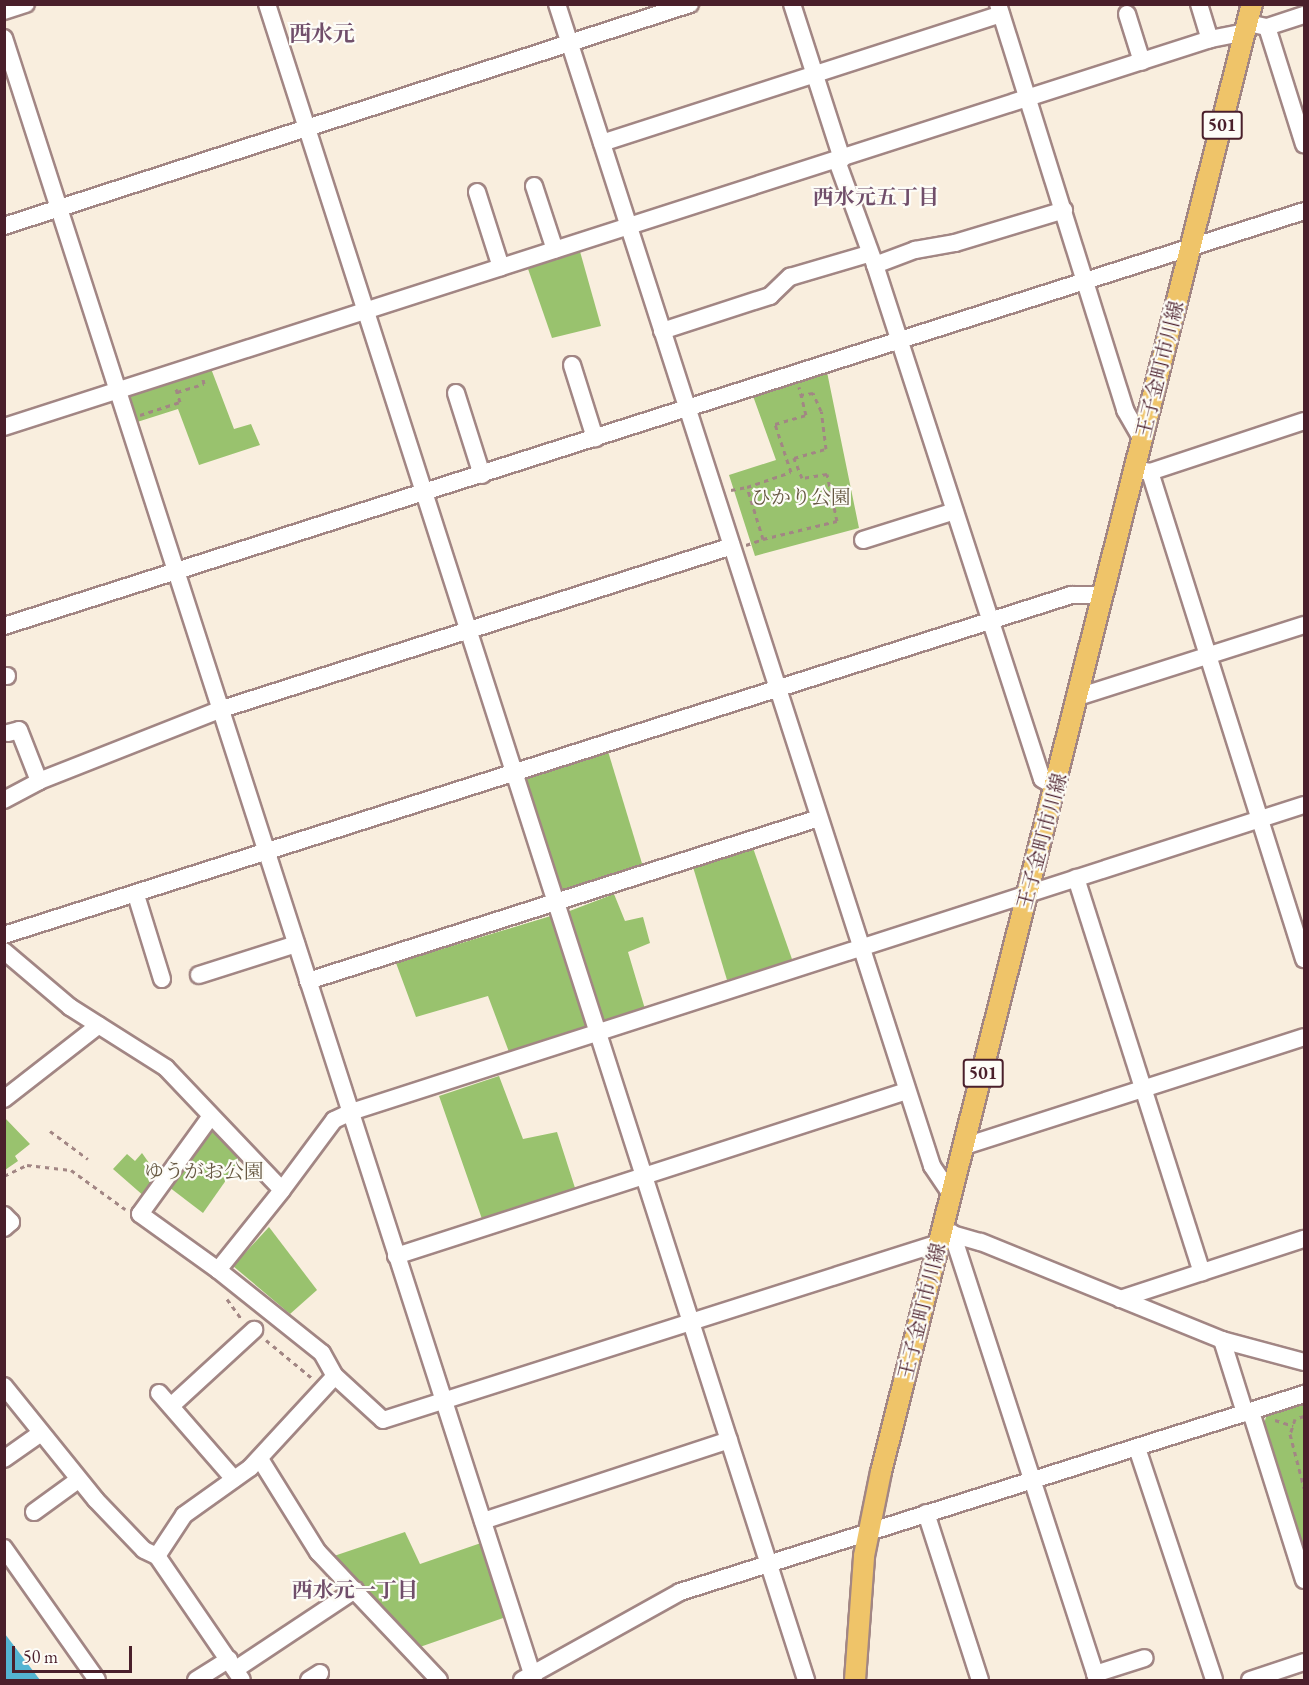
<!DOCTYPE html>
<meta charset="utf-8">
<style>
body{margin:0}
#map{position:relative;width:1309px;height:1685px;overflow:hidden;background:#f9eede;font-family:"EB Garamond","Noto Serif JP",serif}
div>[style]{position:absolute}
.green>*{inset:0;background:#99c26e}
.water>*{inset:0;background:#54b4d2}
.path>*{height:3px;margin-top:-1.5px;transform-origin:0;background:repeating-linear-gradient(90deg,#a28684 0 4.5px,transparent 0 9px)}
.roads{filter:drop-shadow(2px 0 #a28684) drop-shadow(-2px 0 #a28684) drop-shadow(0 2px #a28684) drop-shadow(0 -2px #a28684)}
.minor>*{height:16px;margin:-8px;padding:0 8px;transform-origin:8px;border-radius:8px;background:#fff}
.major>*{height:20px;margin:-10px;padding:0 10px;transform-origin:10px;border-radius:10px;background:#efc469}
span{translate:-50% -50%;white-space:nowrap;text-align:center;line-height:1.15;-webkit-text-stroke:4.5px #fdfcf7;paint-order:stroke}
.shield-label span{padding:2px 4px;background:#fdfcf7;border:2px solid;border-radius:4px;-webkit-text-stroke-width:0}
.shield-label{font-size:18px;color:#4a1f2b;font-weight:700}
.street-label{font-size:20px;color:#4a1f2b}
.park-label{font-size:20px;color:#665842}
.neighbourhood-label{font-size:21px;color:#704e6a;font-weight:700}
.quarter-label{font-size:22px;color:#704e6a;font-weight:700}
.frame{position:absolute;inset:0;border:6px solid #4a1f2b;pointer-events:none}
.scale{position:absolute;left:12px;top:1646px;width:120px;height:27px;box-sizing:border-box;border:3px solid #4a1f2b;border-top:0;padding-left:8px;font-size:18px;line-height:21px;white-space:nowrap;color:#4a1f2b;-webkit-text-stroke:4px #fdfcf7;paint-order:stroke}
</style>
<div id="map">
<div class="green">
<i style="clip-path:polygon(579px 248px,601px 326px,552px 338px,527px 266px)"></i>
<i style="clip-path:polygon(210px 366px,234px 429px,251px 424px,260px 445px,199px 465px,178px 409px,134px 423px,124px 394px)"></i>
<i style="clip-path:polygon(827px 372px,859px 528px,755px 556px,729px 475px,776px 460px,753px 396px)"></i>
<i style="clip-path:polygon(607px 748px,644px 870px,558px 896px,517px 776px)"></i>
<i style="clip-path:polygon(753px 848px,793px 962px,727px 980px,693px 867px)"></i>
<i style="clip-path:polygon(614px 894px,625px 921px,643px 917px,650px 943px,628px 952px,645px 1009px,606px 1022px,597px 1016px,567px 912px)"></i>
<i style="clip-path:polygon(554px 915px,587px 1026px,509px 1052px,488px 996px,416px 1017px,396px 963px)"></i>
<i style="clip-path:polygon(499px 1076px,523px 1139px,557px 1132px,576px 1191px,482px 1219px,439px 1096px)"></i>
<i style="clip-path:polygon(5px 1118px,30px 1144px,15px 1156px,18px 1161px,5px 1170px)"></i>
<i style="clip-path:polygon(210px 1123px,243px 1156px,203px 1213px,165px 1184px)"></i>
<i style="clip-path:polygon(142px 1153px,159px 1177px,145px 1197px,113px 1169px,127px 1154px,135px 1161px)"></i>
<i style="clip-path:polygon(269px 1227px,317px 1290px,290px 1314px,233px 1266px)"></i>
<i style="clip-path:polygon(1304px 1401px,1304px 1559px,1263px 1428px,1267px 1413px)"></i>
<i style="clip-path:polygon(405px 1532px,420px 1564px,481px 1543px,506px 1617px,417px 1648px,334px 1556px)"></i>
</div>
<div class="water">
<i style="clip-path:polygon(4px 1634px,5px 1634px,40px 1680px,5px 1680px)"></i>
</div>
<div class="path">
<i style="left:177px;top:392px;width:28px;rotate:-17deg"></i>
<i style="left:204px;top:384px;width:5px;rotate:-101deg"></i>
<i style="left:140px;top:415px;width:42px;rotate:-18deg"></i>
<i style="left:180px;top:402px;width:14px;rotate:-107deg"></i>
<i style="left:731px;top:490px;width:16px;rotate:-11deg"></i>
<i style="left:763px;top:539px;width:76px;rotate:-13.7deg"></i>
<i style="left:837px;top:521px;width:48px;rotate:-102deg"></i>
<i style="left:827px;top:474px;width:25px;rotate:171deg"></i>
<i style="left:802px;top:478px;width:22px;rotate:-112deg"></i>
<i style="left:794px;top:458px;width:33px;rotate:-16deg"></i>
<i style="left:826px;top:449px;width:38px;rotate:-97deg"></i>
<i style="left:821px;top:411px;width:20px;rotate:-114deg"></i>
<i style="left:813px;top:393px;width:12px;rotate:171deg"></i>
<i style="left:746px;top:545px;width:18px;rotate:-19deg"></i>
<i style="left:763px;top:539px;width:54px;rotate:-107.1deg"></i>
<i style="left:747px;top:487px;width:46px;rotate:-18.8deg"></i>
<i style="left:791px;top:472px;width:51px;rotate:-108.4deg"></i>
<i style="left:775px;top:424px;width:32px;rotate:-16deg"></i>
<i style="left:806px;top:415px;width:29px;rotate:-104deg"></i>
<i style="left:50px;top:1131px;width:47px;rotate:36.4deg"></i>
<i style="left:4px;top:1176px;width:25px;rotate:-26deg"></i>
<i style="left:27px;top:1165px;width:44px;rotate:6.5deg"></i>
<i style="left:71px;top:1170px;width:67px;rotate:35.8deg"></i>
<i style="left:227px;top:1299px;width:26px;rotate:54deg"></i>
<i style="left:266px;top:1340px;width:60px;rotate:39.6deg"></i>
<i style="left:1304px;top:1416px;width:9px;rotate:162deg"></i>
<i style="left:1295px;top:1419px;width:16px;rotate:108deg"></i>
<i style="left:1290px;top:1434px;width:56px;rotate:75.5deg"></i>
<i style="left:1275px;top:1420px;width:19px;rotate:18deg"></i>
</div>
<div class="roads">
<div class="minor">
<i style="left:267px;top:4px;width:1761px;rotate:72.17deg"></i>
<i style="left:557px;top:4px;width:1221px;rotate:72.11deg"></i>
<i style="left:932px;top:1166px;width:36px;rotate:56deg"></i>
<i style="left:792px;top:4px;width:163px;rotate:72.1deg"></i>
<i style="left:998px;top:4px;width:425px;rotate:72.6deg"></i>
<i style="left:1125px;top:410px;width:34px;rotate:60deg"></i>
<i style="left:1199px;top:4px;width:37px;rotate:73deg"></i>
<i style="left:4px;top:11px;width:23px;rotate:-18deg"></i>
<i style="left:1127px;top:14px;width:50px;rotate:72.6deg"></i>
<i style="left:1248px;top:23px;width:19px;rotate:12deg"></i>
<i style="left:1267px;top:27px;width:123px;rotate:72.5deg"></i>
<i style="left:1267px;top:27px;width:39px;rotate:-18deg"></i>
<i style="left:4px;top:38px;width:1725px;rotate:72.11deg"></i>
<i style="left:602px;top:143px;width:419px;rotate:-17.9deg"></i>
<i style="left:837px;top:161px;width:111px;rotate:69.9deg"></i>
<i style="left:875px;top:265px;width:540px;rotate:72deg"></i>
<i style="left:1042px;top:779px;width:16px;rotate:30deg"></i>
<i style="left:534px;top:186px;width:67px;rotate:71.8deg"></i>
<i style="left:477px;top:192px;width:79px;rotate:72.3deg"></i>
<i style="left:4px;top:226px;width:721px;rotate:-17.93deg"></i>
<i style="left:875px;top:265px;width:43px;rotate:-20.6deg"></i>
<i style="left:915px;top:250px;width:41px;rotate:-9.9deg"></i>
<i style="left:955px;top:243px;width:114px;rotate:-16.8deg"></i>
<i style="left:662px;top:331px;width:114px;rotate:-18deg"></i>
<i style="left:770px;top:296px;width:28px;rotate:-44deg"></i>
<i style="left:790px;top:277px;width:81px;rotate:-16.4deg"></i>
<i style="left:572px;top:365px;width:77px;rotate:72.5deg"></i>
<i style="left:456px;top:393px;width:86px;rotate:72.4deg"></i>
<i style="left:4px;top:427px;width:1267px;rotate:-17.83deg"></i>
<i style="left:1210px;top:39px;width:37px;rotate:-11deg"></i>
<i style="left:1139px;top:470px;width:11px;rotate:10deg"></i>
<i style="left:1150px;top:472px;width:162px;rotate:-18.3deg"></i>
<i style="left:1150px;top:472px;width:511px;rotate:72.45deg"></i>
<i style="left:863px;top:540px;width:96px;rotate:-17.5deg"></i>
<i style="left:4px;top:626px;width:1365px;rotate:-17.7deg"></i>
<i style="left:4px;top:676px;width:3px"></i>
<i style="left:1078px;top:697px;width:237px;rotate:-17.7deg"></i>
<i style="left:8px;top:733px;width:11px;rotate:-15deg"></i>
<i style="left:19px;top:730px;width:55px;rotate:68.6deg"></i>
<i style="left:4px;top:800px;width:40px;rotate:-28deg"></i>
<i style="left:39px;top:781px;width:197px;rotate:-21.5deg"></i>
<i style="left:222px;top:709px;width:535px;rotate:-17.72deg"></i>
<i style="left:1076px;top:878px;width:414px;rotate:72.3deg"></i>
<i style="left:136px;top:895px;width:88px;rotate:72.8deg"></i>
<i style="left:4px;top:935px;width:1120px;rotate:-17.67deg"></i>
<i style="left:1071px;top:595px;width:33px"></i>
<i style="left:4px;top:951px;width:87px;rotate:40.3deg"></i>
<i style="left:70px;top:1007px;width:114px;rotate:32.4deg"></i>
<i style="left:166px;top:1068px;width:168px;rotate:46.4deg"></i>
<i style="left:282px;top:1190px;width:87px;rotate:-53.4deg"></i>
<i style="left:334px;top:1120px;width:19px;rotate:-25deg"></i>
<i style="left:351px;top:1112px;width:1001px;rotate:-17.86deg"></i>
<i style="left:199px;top:975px;width:102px;rotate:-17.7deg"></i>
<i style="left:308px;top:981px;width:536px;rotate:-17.69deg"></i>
<i style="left:4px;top:1099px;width:120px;rotate:-37.9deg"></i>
<i style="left:211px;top:1116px;width:121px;rotate:125.9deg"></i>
<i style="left:140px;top:1214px;width:96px;rotate:35.7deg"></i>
<i style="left:218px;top:1270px;width:102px;rotate:-51.3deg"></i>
<i style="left:965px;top:1146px;width:356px;rotate:-17.8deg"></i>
<i style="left:4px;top:1215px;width:10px;rotate:45deg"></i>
<i style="left:11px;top:1222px;width:9px;rotate:139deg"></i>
<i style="left:945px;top:1232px;width:37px;rotate:16deg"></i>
<i style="left:981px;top:1242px;width:260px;rotate:22.1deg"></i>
<i style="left:1222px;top:1340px;width:85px;rotate:15deg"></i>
<i style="left:952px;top:1233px;width:470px;rotate:72deg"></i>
<i style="left:396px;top:1256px;width:537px;rotate:-17.9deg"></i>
<i style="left:218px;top:1270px;width:133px;rotate:38.6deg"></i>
<i style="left:322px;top:1353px;width:26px;rotate:61deg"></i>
<i style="left:335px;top:1376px;width:65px;rotate:42.5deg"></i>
<i style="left:383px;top:1420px;width:583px;rotate:-17.66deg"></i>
<i style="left:1120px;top:1299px;width:194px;rotate:-18.1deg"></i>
<i style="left:1222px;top:1340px;width:77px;rotate:72.5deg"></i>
<i style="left:4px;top:1386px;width:146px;rotate:51.1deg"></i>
<i style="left:96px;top:1500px;width:69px;rotate:46.2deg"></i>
<i style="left:144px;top:1550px;width:14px;rotate:25deg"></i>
<i style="left:157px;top:1556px;width:150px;rotate:55.6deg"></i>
<i style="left:159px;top:1393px;width:114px;rotate:48.9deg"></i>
<i style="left:171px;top:1406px;width:113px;rotate:-42.5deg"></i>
<i style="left:1251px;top:1412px;width:176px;rotate:72.5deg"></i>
<i style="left:1137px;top:1448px;width:244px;rotate:71.6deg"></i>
<i style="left:4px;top:1459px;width:45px;rotate:-35.1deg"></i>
<i style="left:260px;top:1459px;width:110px;rotate:58.1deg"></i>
<i style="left:318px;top:1552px;width:176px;rotate:46.6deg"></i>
<i style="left:34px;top:1512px;width:54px;rotate:-36deg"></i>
<i style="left:926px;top:1513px;width:176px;rotate:72.1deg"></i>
<i style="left:483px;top:1521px;width:259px;rotate:-18.2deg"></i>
<i style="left:4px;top:1548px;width:161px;rotate:54.8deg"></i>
<i style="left:157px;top:1556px;width:49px;rotate:-56.6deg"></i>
<i style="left:184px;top:1515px;width:81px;rotate:-35.5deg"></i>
<i style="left:250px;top:1468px;width:125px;rotate:-47.3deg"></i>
<i style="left:236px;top:1669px;width:143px;rotate:-33.6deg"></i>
<i style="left:1095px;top:1674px;width:52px;rotate:-17.7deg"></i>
<i style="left:196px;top:1680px;width:39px;rotate:-32deg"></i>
<i style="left:309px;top:1680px;width:13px;rotate:-32deg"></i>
<i style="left:522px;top:1680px;width:181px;rotate:-29.1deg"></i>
<i style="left:680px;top:1592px;width:655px;rotate:-17.6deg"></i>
<i style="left:1250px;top:1680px;width:57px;rotate:-18.4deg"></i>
</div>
<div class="major">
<i style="left:855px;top:1680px;width:124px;rotate:-85.8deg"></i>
<i style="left:864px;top:1556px;width:86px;rotate:-78.6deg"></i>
<i style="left:881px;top:1472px;width:1514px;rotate:-75.82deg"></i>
</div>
</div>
<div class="shield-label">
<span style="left:1222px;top:125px">501</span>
<span style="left:983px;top:1073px">501</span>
</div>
<div class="street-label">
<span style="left:1160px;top:369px;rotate:-76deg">王子金町市川線</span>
<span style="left:1042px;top:841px;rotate:-75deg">王子金町市川線</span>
<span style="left:922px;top:1311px;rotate:-76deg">王子金町市川線</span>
</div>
<div class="park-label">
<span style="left:801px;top:497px">ひかり公園</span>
<span style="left:204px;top:1171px">ゆうがお公園</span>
</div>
<div class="neighbourhood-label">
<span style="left:876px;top:197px">西水元五丁目</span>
<span style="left:355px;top:1590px">西水元一丁目</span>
</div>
<div class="quarter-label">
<span style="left:322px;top:34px">西水元</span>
</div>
<div class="frame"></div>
<div class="scale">50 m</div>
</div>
